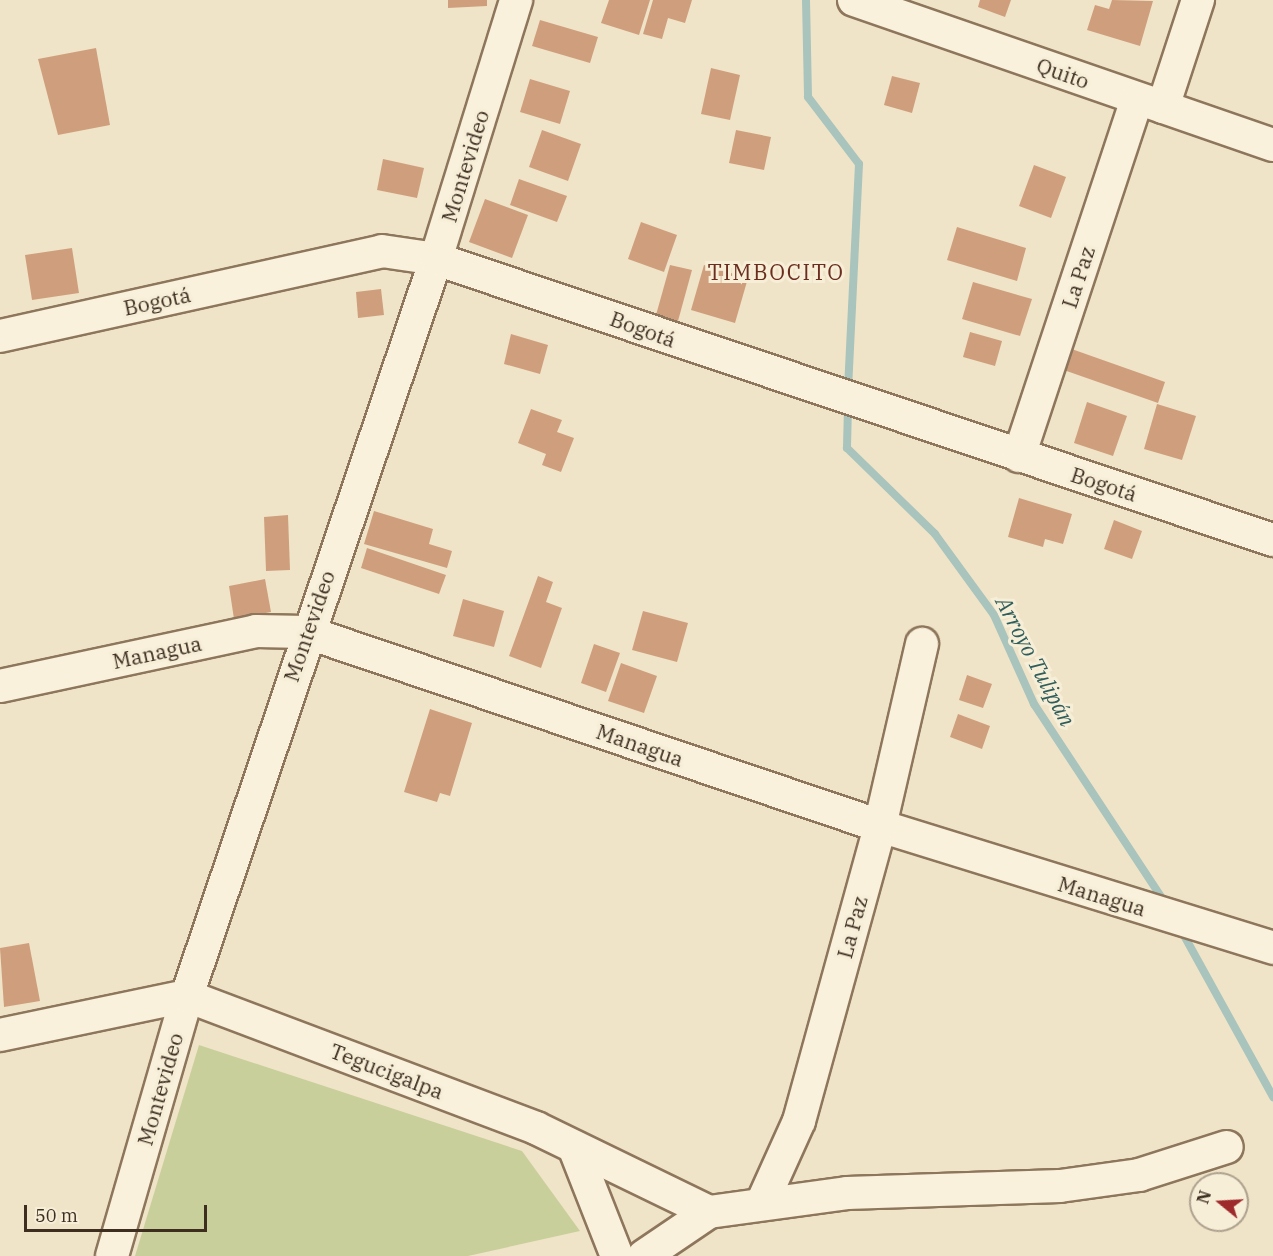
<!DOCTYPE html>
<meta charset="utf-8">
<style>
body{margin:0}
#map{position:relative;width:1273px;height:1256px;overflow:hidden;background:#f0e4c8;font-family:"IBM Plex Serif",serif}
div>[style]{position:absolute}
.green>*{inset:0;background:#c9cf9b}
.stream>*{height:8px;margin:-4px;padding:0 4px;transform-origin:4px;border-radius:4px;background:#a9c4bc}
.building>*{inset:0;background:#cf9f7d}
.roads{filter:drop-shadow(2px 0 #8d765c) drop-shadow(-2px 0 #8d765c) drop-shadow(0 2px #8d765c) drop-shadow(0 -2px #8d765c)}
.minor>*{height:32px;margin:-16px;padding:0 16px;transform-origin:16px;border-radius:16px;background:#faf1dc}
span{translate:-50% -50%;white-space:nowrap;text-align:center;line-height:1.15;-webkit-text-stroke:6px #f7eed8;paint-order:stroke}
.street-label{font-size:21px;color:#3d2e20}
.neighbourhood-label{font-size:22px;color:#6b2e1e;letter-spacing:1.5px}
.water-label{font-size:22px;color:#2f5d5a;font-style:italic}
.north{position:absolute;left:1189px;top:1172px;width:60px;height:60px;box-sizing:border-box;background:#f7eed8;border:2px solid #ada18e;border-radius:50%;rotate:288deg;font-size:16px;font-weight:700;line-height:24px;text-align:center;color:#3d2e20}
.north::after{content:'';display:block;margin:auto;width:21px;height:27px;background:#9e2a2b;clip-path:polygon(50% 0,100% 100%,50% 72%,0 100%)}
.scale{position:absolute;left:24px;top:1205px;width:183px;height:27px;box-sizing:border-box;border:3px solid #3d2e20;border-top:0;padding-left:8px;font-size:18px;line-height:21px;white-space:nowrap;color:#3d2e20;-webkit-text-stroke:4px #f7eed8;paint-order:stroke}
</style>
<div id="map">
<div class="green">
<i style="clip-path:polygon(199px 1045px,522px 1151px,580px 1231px,468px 1256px,135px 1256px)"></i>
</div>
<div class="stream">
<i style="left:806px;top:0;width:97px;rotate:88.8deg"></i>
<i style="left:808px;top:97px;width:84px;rotate:52.7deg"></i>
<i style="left:859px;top:164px;width:227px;rotate:92.8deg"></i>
<i style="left:848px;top:406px;width:42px;rotate:91.4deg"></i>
<i style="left:847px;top:448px;width:123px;rotate:44.3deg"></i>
<i style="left:935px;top:534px;width:100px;rotate:53.9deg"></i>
<i style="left:994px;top:615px;width:98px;rotate:65.8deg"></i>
<i style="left:1034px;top:704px;width:240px;rotate:56.6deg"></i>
<i style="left:1181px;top:930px;width:191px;rotate:61.1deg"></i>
</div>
<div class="building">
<i style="clip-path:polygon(448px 0,487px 0,487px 6px,448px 8px)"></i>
<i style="clip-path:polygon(609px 0,650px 0,639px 35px,601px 23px)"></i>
<i style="clip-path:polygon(653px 0,692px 0,685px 23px,668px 18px,662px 39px,643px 34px)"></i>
<i style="clip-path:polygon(980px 0,1011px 0,1005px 17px,978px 7px)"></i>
<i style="clip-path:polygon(1112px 0,1153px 1px,1140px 46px,1087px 30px,1095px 5px,1109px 9px)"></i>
<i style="clip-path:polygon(540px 20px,598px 37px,590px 63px,532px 46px)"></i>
<i style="clip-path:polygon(96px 48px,110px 125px,58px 135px,38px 59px)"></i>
<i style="clip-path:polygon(711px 68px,740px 75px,730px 120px,701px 114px)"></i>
<i style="clip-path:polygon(892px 76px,920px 83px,912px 113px,884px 105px)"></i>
<i style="clip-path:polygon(530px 79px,570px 91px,560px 124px,520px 112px)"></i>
<i style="clip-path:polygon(542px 130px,581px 144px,568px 181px,529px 167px)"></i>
<i style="clip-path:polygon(736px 130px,771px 137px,764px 170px,729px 163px)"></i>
<i style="clip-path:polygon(383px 159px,424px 168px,417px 198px,377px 190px)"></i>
<i style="clip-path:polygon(1034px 165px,1066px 177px,1051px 218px,1019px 206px)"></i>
<i style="clip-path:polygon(519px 179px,567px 196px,557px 222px,510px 205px)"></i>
<i style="clip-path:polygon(485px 199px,528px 215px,512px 258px,469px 242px)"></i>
<i style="clip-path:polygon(641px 222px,677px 235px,664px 272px,628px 259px)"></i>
<i style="clip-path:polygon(957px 227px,1026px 248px,1017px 281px,947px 260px)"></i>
<i style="clip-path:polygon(72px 248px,79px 293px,32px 300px,25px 255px)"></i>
<i style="clip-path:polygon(670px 265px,692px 270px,678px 321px,656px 315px)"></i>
<i style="clip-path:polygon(704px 265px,748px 278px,735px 323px,691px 310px)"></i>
<i style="clip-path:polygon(973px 282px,1032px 299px,1020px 336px,962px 319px)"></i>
<i style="clip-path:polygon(381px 289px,384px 315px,358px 318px,356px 292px)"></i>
<i style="clip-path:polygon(970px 332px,1002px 341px,995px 366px,963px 357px)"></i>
<i style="clip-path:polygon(511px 334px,548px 345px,540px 374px,504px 364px)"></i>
<i style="clip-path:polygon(1066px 347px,1165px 382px,1158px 403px,1058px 368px)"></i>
<i style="clip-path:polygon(1087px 402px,1127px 416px,1113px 456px,1074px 443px)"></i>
<i style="clip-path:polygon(1157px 404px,1196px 416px,1182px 460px,1144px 449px)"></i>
<i style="clip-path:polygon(531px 409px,562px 420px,557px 432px,574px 438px,561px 472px,542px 465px,546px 454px,518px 443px)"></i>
<i style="clip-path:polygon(1019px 498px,1072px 514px,1063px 544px,1045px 539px,1043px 547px,1008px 537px)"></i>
<i style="clip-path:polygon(374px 511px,433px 529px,429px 544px,452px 551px,447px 568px,364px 544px)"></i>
<i style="clip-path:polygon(288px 515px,290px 570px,266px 571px,264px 517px)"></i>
<i style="clip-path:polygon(1114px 520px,1142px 531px,1132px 559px,1104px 549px)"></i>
<i style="clip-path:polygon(367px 548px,446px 575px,439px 594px,361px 568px)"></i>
<i style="clip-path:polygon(538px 576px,553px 582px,546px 602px,562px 608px,541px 668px,509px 656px)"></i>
<i style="clip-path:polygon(265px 579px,271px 612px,234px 619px,229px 586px)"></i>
<i style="clip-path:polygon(463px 599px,504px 611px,494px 647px,453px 636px)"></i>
<i style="clip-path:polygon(643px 611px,688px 623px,677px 662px,632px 650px)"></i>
<i style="clip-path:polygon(594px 644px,620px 653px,606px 692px,581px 683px)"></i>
<i style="clip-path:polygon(621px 663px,657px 676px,644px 713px,608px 701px)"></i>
<i style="clip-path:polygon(967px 675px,992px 684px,983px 708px,959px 700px)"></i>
<i style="clip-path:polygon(430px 709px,472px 723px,450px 796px,440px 793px,437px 802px,404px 792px)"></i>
<i style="clip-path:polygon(958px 714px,990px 726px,982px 749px,950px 737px)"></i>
<i style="clip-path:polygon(29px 943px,40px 1001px,4px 1007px,0 948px)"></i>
</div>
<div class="roads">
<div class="minor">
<i style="left:854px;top:0;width:443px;rotate:19.1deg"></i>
<i style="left:1163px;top:107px;width:113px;rotate:-71.9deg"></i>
<i style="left:0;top:336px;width:391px;rotate:-12.5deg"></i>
<i style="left:382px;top:251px;width:55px;rotate:8.4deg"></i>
<i style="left:436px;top:259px;width:883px;rotate:18.56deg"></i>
<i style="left:1019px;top:456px;width:376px;rotate:-71.7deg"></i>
<i style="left:0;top:686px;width:262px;rotate:-12.1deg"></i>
<i style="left:256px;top:631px;width:50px;rotate:1.1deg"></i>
<i style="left:306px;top:632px;width:606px;rotate:18.67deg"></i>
<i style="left:880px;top:826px;width:412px;rotate:17.2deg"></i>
<i style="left:0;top:1035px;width:191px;rotate:-11.8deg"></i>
<i style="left:187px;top:996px;width:373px;rotate:20.7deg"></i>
<i style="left:536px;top:1128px;width:192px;rotate:25.9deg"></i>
<i style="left:709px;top:1212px;width:139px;rotate:-7.8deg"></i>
<i style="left:847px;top:1193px;width:213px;rotate:-1.9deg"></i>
<i style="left:1060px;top:1186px;width:80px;rotate:-7.9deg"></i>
<i style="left:1139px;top:1175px;width:92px;rotate:-17.7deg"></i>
<i style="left:574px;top:1147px;width:117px;rotate:68.5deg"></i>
<i style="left:762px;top:1203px;width:90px;rotate:-65.7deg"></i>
<i style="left:799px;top:1121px;width:306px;rotate:-74.6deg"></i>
<i style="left:880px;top:826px;width:187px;rotate:-77deg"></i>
<i style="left:112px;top:1256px;width:271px;rotate:-73.9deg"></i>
<i style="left:187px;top:996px;width:778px;rotate:-71.33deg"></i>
<i style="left:436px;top:259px;width:271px;rotate:-72.8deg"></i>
<i style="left:644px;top:1256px;width:78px;rotate:-34.1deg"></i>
</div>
</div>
<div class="street-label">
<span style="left:1063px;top:73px;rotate:19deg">Quito</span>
<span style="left:465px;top:166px;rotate:-73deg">Montevideo</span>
<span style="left:1078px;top:277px;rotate:-72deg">La Paz</span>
<span style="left:157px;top:301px;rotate:-12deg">Bogotá</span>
<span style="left:643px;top:329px;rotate:20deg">Bogotá</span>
<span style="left:1104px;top:484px;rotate:18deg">Bogotá</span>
<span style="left:309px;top:626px;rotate:-71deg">Montevideo</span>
<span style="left:157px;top:652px;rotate:-12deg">Managua</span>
<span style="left:640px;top:745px;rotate:19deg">Managua</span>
<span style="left:1102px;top:896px;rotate:17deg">Managua</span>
<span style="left:852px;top:927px;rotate:-75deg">La Paz</span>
<span style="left:387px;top:1071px;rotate:21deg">Tegucigalpa</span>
<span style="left:160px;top:1089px;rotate:-74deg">Montevideo</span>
</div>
<div class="neighbourhood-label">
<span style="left:776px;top:272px">TIMBOCITO</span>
</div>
<div class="water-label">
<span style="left:1036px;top:661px;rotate:62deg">Arroyo Tulipán</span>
</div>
<div class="north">N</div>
<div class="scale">50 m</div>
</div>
